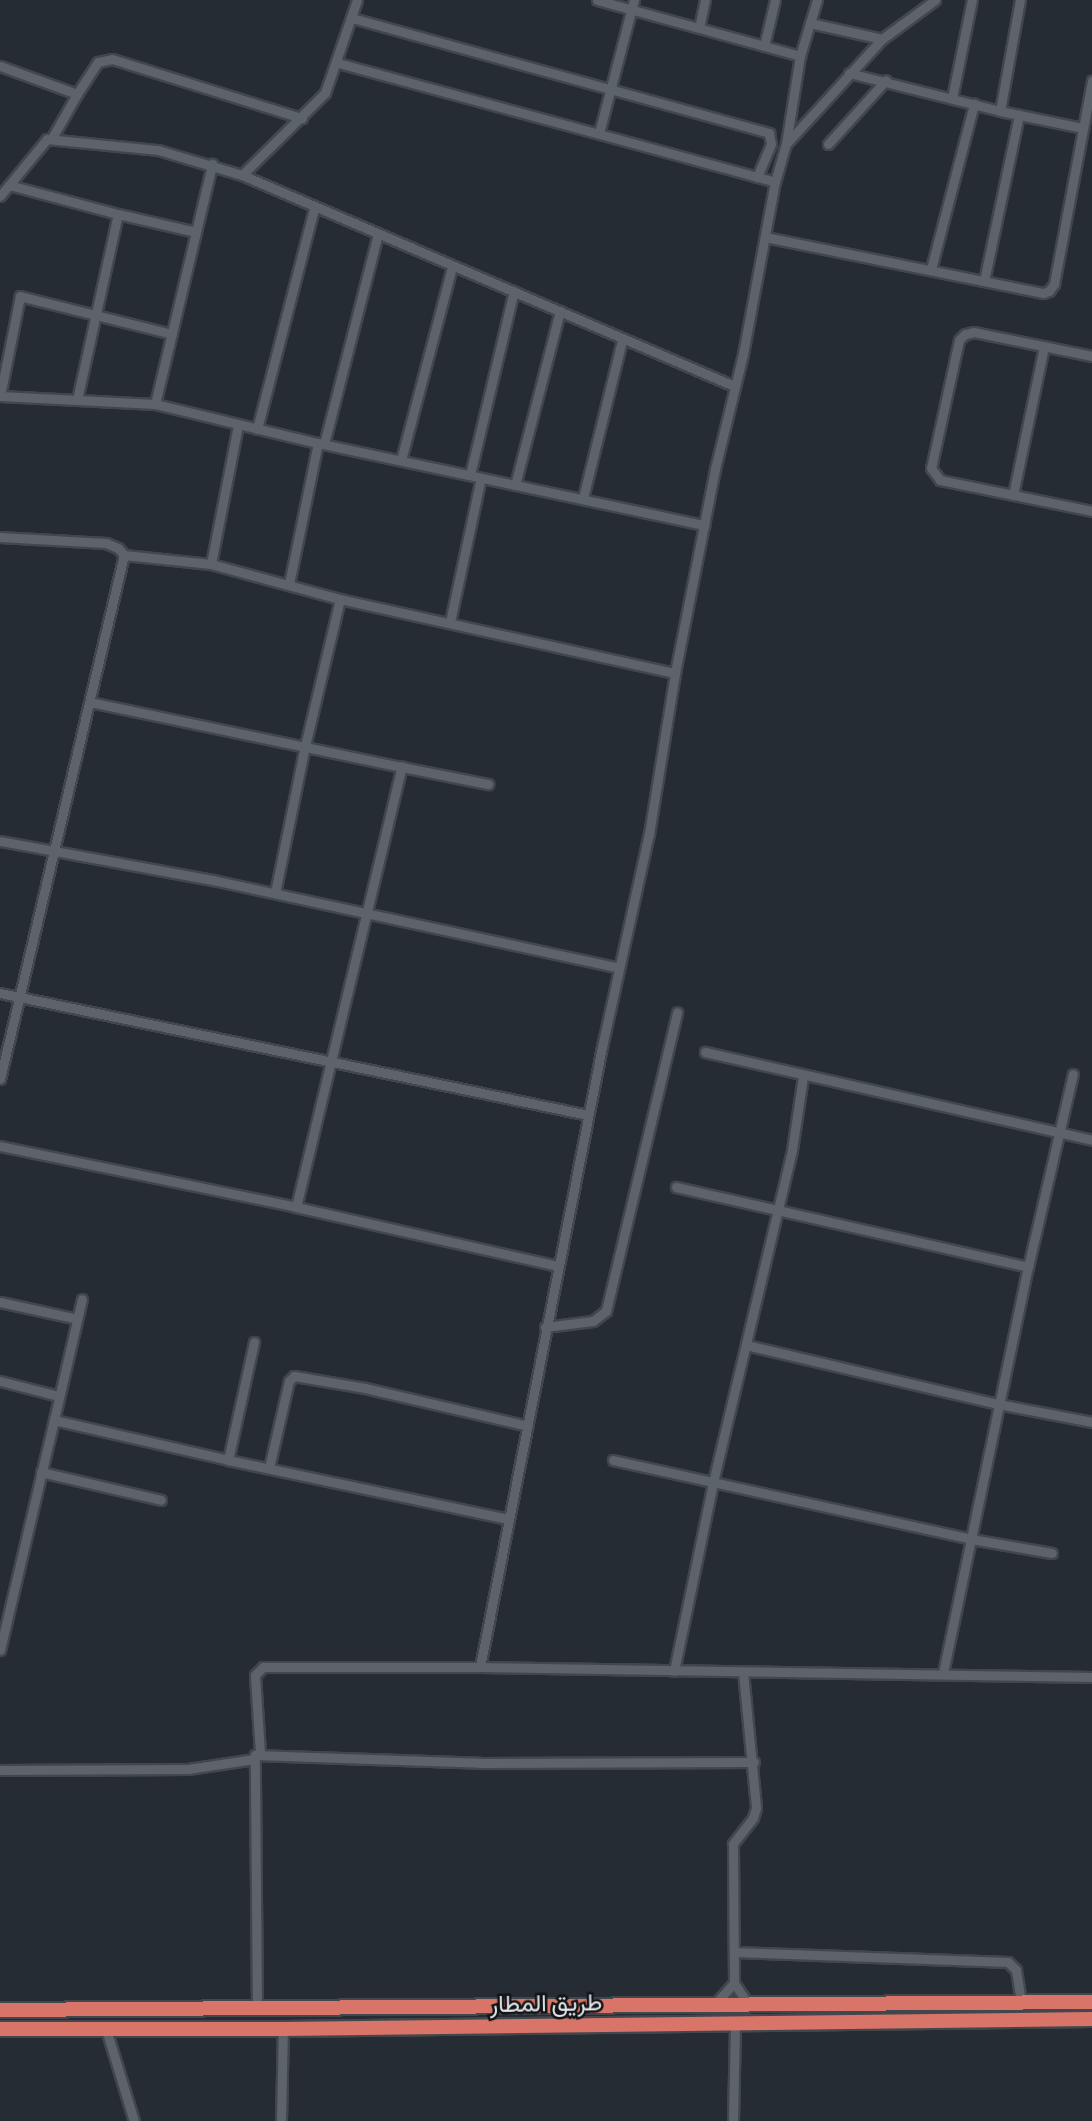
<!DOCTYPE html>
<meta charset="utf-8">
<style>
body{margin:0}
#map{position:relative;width:1092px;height:2121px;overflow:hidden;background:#262c33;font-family:"Crimson Pro",Vazirmatn,serif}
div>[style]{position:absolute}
.roads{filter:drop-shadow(2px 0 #41474c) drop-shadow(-2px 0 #41474c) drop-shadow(0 2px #41474c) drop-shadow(0 -2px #41474c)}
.minor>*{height:9px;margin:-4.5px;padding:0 4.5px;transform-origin:4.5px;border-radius:4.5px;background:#5c636b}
.trunk>*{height:14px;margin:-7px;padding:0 7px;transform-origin:7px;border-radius:7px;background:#d97468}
span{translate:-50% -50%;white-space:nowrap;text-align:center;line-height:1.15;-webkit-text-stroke:5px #121417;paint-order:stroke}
.street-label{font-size:24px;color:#e0e4e9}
</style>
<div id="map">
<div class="roads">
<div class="minor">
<i style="left:597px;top:0;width:211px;rotate:15.4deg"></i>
<i style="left:352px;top:18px;width:433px;rotate:15.4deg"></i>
<i style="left:769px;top:133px;width:11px;rotate:80deg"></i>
<i style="left:771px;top:144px;width:36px;rotate:113deg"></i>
<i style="left:810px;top:23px;width:74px;rotate:12.5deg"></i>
<i style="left:699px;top:28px;width:29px;rotate:-78deg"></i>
<i style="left:764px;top:46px;width:47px;rotate:-76.6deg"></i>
<i style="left:338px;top:63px;width:453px;rotate:15.2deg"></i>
<i style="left:0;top:66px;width:82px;rotate:20deg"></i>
<i style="left:77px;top:94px;width:38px;rotate:-57deg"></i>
<i style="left:98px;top:62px;width:14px;rotate:-12deg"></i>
<i style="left:112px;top:59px;width:199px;rotate:17.3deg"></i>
<i style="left:849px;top:73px;width:156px;rotate:14.1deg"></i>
<i style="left:1000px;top:111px;width:85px;rotate:11.6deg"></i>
<i style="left:952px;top:98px;width:100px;rotate:-78.5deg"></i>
<i style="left:1000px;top:111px;width:113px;rotate:-79.8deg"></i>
<i style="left:599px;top:133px;width:138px;rotate:-75.3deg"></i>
<i style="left:52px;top:138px;width:51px;rotate:-60.4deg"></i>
<i style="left:786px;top:144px;width:142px;rotate:-47.6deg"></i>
<i style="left:882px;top:39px;width:66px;rotate:-36.3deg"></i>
<i style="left:828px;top:144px;width:86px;rotate:-47.8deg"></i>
<i style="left:242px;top:175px;width:117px;rotate:-44.7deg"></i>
<i style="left:325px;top:93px;width:98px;rotate:-71deg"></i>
<i style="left:9px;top:185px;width:113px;rotate:14.9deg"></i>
<i style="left:0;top:196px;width:74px;rotate:-50.5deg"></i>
<i style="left:47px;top:139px;width:112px;rotate:5.7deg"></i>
<i style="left:158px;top:150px;width:88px;rotate:16.6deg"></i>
<i style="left:242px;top:175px;width:535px;rotate:23.21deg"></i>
<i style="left:765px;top:237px;width:284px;rotate:11.4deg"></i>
<i style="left:1043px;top:293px;width:6px;rotate:-18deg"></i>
<i style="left:1049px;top:291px;width:9px;rotate:-54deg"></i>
<i style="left:1054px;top:284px;width:207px;rotate:-79.4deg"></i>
<i style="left:931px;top:269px;width:171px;rotate:-75.4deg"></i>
<i style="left:984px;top:281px;width:170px;rotate:-78.1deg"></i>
<i style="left:172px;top:334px;width:157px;rotate:-166deg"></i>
<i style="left:20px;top:296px;width:102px;rotate:101.3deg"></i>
<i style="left:0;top:396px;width:155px;rotate:3deg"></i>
<i style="left:155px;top:404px;width:168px;rotate:13.5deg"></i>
<i style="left:318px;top:443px;width:395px;rotate:12deg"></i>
<i style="left:1092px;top:356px;width:120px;rotate:-168.5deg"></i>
<i style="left:974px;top:332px;width:9px;rotate:167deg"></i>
<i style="left:965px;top:334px;width:8px;rotate:135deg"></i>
<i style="left:959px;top:340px;width:131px;rotate:102.3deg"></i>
<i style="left:931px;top:468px;width:15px;rotate:53deg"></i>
<i style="left:940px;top:480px;width:155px;rotate:11.5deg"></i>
<i style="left:77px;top:400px;width:190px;rotate:-77.6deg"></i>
<i style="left:118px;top:214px;width:80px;rotate:13deg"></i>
<i style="left:155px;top:404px;width:247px;rotate:-76.6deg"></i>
<i style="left:257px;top:429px;width:228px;rotate:-75.5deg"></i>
<i style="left:324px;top:444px;width:217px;rotate:-75.6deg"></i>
<i style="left:401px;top:460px;width:200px;rotate:-75.2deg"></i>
<i style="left:470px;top:475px;width:189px;rotate:-76.6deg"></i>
<i style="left:515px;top:485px;width:180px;rotate:-75.5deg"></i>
<i style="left:1013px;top:495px;width:152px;rotate:-78.2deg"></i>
<i style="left:583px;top:498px;width:163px;rotate:-76.1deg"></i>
<i style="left:0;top:537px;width:106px;rotate:3.2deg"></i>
<i style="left:106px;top:543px;width:13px;rotate:23deg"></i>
<i style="left:118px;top:548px;width:9px;rotate:49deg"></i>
<i style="left:124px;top:555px;width:87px;rotate:5.9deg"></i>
<i style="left:211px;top:564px;width:134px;rotate:15.2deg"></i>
<i style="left:340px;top:599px;width:343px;rotate:12.5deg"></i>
<i style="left:211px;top:564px;width:142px;rotate:-79deg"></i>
<i style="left:289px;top:584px;width:144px;rotate:-78.4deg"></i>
<i style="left:450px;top:622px;width:147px;rotate:-77.9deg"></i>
<i style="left:90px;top:702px;width:319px;rotate:11.8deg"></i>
<i style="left:0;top:841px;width:217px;rotate:10.4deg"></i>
<i style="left:213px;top:880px;width:415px;rotate:12.2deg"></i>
<i style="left:275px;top:893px;width:150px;rotate:-78.5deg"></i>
<i style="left:305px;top:746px;width:151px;rotate:-76.6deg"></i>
<i style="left:0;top:993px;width:601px;rotate:11.72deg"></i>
<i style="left:705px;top:1052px;width:397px;rotate:12.8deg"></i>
<i style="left:0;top:1079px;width:538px;rotate:-76.69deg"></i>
<i style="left:0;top:1146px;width:302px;rotate:11.6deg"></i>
<i style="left:296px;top:1207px;width:268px;rotate:12.7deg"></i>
<i style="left:676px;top:1187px;width:361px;rotate:12.8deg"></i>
<i style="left:296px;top:1207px;width:453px;rotate:-76.5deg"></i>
<i style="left:402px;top:767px;width:88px;rotate:11.2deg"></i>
<i style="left:0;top:1302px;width:79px;rotate:12.4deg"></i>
<i style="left:545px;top:1327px;width:48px;rotate:-7.1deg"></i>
<i style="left:593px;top:1321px;width:16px;rotate:-38deg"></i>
<i style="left:606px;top:1311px;width:307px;rotate:-76.6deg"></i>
<i style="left:254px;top:1342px;width:121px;rotate:102.4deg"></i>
<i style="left:228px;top:1460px;width:285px;rotate:11.9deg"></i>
<i style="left:746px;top:1345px;width:259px;rotate:13.2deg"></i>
<i style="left:998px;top:1404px;width:96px;rotate:10.8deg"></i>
<i style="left:0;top:1381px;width:61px;rotate:14.3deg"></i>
<i style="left:54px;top:1420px;width:124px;rotate:-77deg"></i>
<i style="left:613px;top:1460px;width:367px;rotate:12.4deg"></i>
<i style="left:971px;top:1539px;width:82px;rotate:9.8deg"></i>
<i style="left:269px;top:1468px;width:89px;rotate:-77.1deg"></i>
<i style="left:289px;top:1381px;width:7px;rotate:-45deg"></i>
<i style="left:294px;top:1376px;width:72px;rotate:9.6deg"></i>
<i style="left:365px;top:1388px;width:167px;rotate:13.1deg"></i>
<i style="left:41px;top:1472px;width:123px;rotate:13.1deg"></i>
<i style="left:0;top:1650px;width:236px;rotate:-76.8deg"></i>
<i style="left:54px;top:1420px;width:179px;rotate:12.9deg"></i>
<i style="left:480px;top:1667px;width:632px;rotate:-78.87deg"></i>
<i style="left:602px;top:1047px;width:218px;rotate:-77.6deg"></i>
<i style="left:649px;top:834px;width:163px;rotate:-80.8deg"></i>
<i style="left:675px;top:673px;width:208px;rotate:-78.9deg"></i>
<i style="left:715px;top:469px;width:118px;rotate:-76.3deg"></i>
<i style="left:743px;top:354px;width:175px;rotate:-79.5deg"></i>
<i style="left:775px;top:182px;width:40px;rotate:-74deg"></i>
<i style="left:786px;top:144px;width:89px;rotate:-81deg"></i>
<i style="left:800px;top:56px;width:59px;rotate:-73.1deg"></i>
<i style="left:674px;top:1671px;width:193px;rotate:-78.3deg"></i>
<i style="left:713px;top:1482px;width:341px;rotate:-76.6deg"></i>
<i style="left:792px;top:1150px;width:75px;rotate:-81.5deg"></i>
<i style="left:743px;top:1672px;width:137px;rotate:84.5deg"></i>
<i style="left:756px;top:1808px;width:10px;rotate:107deg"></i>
<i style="left:753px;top:1818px;width:33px;rotate:128deg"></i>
<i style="left:733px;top:1844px;width:139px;rotate:89.6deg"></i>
<i style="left:734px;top:1983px;width:25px;rotate:56deg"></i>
<i style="left:943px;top:1673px;width:415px;rotate:-78.2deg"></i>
<i style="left:1028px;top:1267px;width:198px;rotate:-76.9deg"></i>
<i style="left:260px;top:1753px;width:78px;rotate:-93.7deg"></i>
<i style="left:255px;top:1675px;width:11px;rotate:-45deg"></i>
<i style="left:263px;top:1667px;width:217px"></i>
<i style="left:480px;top:1667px;width:612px;rotate:0.94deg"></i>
<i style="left:0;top:1770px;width:188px;rotate:-0.3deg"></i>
<i style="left:188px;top:1769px;width:67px;rotate:-8.6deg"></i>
<i style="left:735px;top:1952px;width:273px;rotate:2.1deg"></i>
<i style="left:1008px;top:1962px;width:11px;rotate:45deg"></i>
<i style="left:1016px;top:1970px;width:32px;rotate:81deg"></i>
<i style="left:715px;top:2004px;width:28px;rotate:-48deg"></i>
<i style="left:257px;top:2008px;width:253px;rotate:-90.5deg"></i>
<i style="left:255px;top:1755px;width:225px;rotate:2deg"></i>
<i style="left:480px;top:1763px;width:274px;rotate:-0.2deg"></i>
<i style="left:106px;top:2029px;width:96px;rotate:73.1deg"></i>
<i style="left:281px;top:2121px;width:92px;rotate:-88.8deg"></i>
<i style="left:733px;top:2121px;width:99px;rotate:-88.8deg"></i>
</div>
<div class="trunk">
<i style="left:0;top:2010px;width:1092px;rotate:-0.42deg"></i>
<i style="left:0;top:2029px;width:283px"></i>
<i style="left:283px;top:2029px;width:809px;rotate:-0.71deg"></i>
</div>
</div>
<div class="street-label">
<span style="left:546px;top:2003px;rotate:-1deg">طريق المطار</span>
</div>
</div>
